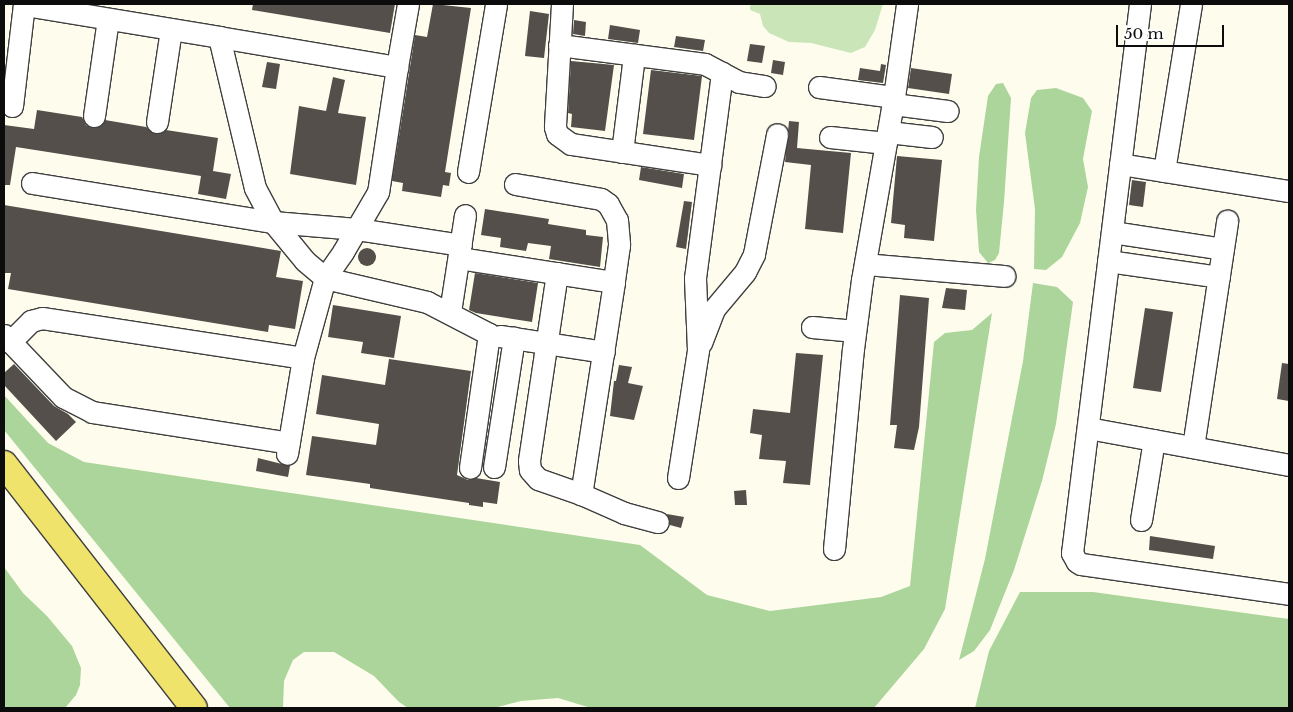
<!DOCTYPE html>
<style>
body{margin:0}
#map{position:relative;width:1293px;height:712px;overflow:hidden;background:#fefded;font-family:"Libre Baskerville",serif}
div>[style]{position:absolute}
.green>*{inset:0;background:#cae6b9}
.forest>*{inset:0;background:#abd59a}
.building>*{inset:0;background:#544f4a}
.round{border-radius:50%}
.roads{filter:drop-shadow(1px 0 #3f3f3f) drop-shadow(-1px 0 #3f3f3f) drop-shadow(0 1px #3f3f3f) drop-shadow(0 -1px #3f3f3f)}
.minor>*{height:21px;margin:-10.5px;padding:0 10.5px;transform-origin:10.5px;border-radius:10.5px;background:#fff}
.major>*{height:26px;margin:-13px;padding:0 13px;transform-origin:13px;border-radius:13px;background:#efe36c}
span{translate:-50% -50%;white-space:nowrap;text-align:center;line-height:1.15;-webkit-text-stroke:5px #fff;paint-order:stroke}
.frame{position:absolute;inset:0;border:5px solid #0c0c0c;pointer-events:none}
.scale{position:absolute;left:1116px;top:25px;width:108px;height:22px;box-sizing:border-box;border:2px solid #0c0c0c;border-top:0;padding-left:6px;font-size:15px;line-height:18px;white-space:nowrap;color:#0c0c0c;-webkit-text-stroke:4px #fff;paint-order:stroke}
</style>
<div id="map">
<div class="green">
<i style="clip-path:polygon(753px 4px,883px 4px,875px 30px,865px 47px,851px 53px,811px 43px,789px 42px,769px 33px,763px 26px,760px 14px,750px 10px,750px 6px)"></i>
</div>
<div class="forest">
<i style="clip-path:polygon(1003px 83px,1011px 98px,1004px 202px,999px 253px,995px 260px,988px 263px,979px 252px,976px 210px,979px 157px,988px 96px,996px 84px)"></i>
<i style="clip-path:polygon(1056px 88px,1083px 98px,1092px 111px,1083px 159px,1088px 187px,1080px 223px,1062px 257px,1046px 270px,1034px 269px,1035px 209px,1025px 133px,1031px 98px,1037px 90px)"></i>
<i style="clip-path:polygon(1033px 283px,1057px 287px,1073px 302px,1056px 424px,1042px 481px,1014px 570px,990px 630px,974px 651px,959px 660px,985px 559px,1023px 361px)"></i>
<i style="clip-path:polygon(992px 313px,945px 609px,924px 649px,874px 708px,591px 708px,558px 698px,521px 701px,494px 708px,408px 708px,399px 702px,374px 676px,334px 652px,304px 652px,293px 660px,284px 681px,283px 708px,230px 708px,4px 430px,4px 395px,48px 443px,84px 462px,640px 545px,707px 595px,770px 611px,881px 597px,910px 586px,934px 342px,945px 333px,972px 330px)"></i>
<i style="clip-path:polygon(4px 567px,23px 593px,47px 616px,72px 646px,81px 668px,80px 685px,76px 695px,65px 708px,4px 708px)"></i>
<i style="clip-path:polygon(1020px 592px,1093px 592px,1289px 619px,1289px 708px,975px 708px,989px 651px)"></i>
</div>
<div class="building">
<i style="clip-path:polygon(253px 4px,395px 4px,390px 33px,252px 10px)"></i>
<i style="clip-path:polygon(433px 4px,471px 8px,445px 172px,451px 173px,449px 186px,443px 185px,441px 197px,402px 191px,403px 183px,392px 181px,415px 35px,427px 37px)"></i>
<i style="clip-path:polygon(530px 11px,549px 14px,544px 58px,525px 56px)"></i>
<i style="clip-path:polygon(574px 20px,586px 22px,585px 36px,573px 34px)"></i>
<i style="clip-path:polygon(610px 25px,640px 30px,638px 43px,608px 39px)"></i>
<i style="clip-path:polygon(676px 36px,705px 40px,703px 51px,674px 47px)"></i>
<i style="clip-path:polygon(750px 44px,765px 46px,762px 63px,747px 61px)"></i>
<i style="clip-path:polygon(773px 60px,785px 62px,783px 75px,771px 73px)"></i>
<i style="clip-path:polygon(571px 61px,614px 65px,605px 131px,571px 127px,572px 114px,568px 113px)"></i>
<i style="clip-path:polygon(267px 62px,280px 64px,276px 89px,262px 87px)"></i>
<i style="clip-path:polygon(881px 64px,886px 65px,883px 83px,858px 80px,860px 68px,880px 71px)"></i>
<i style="clip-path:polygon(911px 68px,952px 74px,949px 94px,908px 88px)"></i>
<i style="clip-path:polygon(651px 70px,702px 76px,694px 140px,643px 134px)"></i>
<i style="clip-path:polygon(333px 77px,345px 80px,338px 113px,366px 117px,356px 185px,290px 174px,299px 106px,326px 111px)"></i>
<i style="clip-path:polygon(37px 110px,82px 117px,86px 125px,92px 128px,99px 127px,105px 120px,146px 127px,155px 134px,166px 130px,218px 138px,213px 171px,231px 174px,226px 199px,198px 194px,201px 176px,16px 147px,10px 185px,4px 185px,4px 125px,34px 129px)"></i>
<i style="clip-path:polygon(789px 121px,799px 122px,797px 148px,851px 153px,843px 233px,805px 229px,811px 165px,785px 162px)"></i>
<i style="clip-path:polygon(897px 156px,942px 160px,934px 241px,904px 238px,905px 225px,891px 223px)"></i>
<i style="clip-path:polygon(641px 167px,684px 174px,682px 188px,639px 180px)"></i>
<i style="clip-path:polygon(1132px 180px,1146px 182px,1143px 207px,1129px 205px)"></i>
<i style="clip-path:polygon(684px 201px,692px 202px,686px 249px,676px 247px)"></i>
<i style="clip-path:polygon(4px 205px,281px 251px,276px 277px,303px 281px,295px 329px,269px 325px,268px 332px,8px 289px,11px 273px,4px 273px)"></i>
<i style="clip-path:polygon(485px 209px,549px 219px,548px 224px,586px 230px,586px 235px,603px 237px,600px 267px,549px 259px,551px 246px,528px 243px,526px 251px,500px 247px,501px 238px,481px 235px)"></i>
<i class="round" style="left:358px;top:248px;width:18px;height:18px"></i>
<i style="clip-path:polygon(475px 273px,538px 283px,532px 322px,476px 313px,469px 310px)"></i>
<i style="clip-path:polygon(946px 288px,967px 290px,965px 310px,942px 308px)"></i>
<i style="clip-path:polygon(900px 295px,929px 298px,919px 427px,914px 450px,894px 448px,897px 425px,890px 425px)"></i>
<i style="clip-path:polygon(333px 305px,401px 316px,394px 358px,361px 353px,363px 342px,328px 337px)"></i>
<i style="clip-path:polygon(1145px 308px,1173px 312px,1161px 392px,1133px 388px)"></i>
<i style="clip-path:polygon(796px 353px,823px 355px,810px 485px,783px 483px,786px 461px,759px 459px,762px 435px,750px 433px,753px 409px,790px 413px)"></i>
<i style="clip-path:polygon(389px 359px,471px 371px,457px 475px,468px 480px,476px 478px,500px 482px,497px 504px,483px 502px,483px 507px,469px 505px,469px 503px,370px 488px,370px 484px,306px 475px,312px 436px,376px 445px,379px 424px,316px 414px,322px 375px,385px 385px)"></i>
<i style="clip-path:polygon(1282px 363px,1289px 364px,1289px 401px,1277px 399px)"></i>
<i style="clip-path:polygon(14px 364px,54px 406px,68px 414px,76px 422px,56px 441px,4px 385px,4px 373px)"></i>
<i style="clip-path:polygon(619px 365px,632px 367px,628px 383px,643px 386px,634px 420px,610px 416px,614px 381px,616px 381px)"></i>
<i style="clip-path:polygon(258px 458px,290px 466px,288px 477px,256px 471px)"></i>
<i style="clip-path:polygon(746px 490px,747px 505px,735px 505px,734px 491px)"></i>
<i style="clip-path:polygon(667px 514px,684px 517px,681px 528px,670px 525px)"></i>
<i style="clip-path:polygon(1150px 536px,1215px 546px,1213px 559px,1149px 550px)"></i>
</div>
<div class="roads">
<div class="minor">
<i style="left:562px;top:4px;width:123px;rotate:93.3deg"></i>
<i style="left:555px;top:127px;width:7px;rotate:74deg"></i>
<i style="left:557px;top:134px;width:17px;rotate:36deg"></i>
<i style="left:571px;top:144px;width:141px;rotate:8.6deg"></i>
<i style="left:1140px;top:4px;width:553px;rotate:97.06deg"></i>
<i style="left:1072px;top:553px;width:10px;rotate:61deg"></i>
<i style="left:1077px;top:562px;width:4px;rotate:27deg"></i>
<i style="left:1081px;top:564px;width:210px;rotate:8.2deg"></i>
<i style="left:26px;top:5px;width:196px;rotate:9.4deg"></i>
<i style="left:219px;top:37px;width:155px;rotate:76.6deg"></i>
<i style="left:255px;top:188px;width:38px;rotate:62deg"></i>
<i style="left:273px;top:222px;width:50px;rotate:50.6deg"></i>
<i style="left:305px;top:261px;width:26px;rotate:40deg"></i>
<i style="left:325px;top:278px;width:105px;rotate:13.2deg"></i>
<i style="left:427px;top:302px;width:70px;rotate:27.3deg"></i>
<i style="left:489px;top:334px;width:135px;rotate:98.1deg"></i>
<i style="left:219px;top:37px;width:181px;rotate:9.6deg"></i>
<i style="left:397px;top:67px;width:126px;rotate:98.6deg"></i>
<i style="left:378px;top:192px;width:69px;rotate:120.3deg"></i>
<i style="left:343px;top:252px;width:32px;rotate:125deg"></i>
<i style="left:325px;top:278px;width:83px;rotate:105.4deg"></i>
<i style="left:303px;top:358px;width:97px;rotate:99.5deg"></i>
<i style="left:559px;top:45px;width:147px;rotate:7.4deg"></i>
<i style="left:705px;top:64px;width:38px;rotate:28deg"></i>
<i style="left:739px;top:82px;width:26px;rotate:9deg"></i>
<i style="left:397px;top:67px;width:64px;rotate:-80.1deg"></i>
<i style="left:819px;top:87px;width:76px;rotate:7.6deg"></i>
<i style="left:893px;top:104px;width:55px;rotate:7.3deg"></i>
<i style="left:12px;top:106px;width:103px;rotate:-83.3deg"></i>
<i style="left:94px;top:116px;width:98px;rotate:-81.8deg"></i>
<i style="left:157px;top:122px;width:94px;rotate:-81.4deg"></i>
<i style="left:888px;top:132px;width:44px;rotate:6.5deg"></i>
<i style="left:830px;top:137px;width:56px;rotate:6.1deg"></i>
<i style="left:622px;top:152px;width:98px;rotate:-82.9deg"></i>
<i style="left:1120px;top:164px;width:171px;rotate:9.1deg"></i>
<i style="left:1164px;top:171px;width:169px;rotate:-80.8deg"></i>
<i style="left:468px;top:172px;width:170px;rotate:-80.5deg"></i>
<i style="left:32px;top:183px;width:244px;rotate:9.2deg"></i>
<i style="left:273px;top:222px;width:84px;rotate:4.8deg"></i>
<i style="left:357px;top:229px;width:105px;rotate:8.7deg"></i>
<i style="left:515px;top:184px;width:87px;rotate:9.9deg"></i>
<i style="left:601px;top:199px;width:9px;rotate:36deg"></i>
<i style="left:608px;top:204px;width:18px;rotate:61deg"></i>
<i style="left:617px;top:220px;width:25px;rotate:85deg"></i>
<i style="left:619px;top:245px;width:37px;rotate:98deg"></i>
<i style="left:614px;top:282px;width:215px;rotate:98.8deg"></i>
<i style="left:1112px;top:232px;width:112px;rotate:8.7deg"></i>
<i style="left:459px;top:258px;width:157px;rotate:8.8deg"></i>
<i style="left:1108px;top:261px;width:112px;rotate:8.2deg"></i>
<i style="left:865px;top:264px;width:140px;rotate:4.9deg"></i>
<i style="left:557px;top:273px;width:190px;rotate:98.5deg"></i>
<i style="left:529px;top:461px;width:9px;rotate:84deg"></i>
<i style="left:530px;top:470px;width:12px;rotate:48deg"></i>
<i style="left:538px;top:479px;width:46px;rotate:19.2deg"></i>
<i style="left:581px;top:494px;width:47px;rotate:23.8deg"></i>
<i style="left:624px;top:513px;width:35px;rotate:15deg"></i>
<i style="left:450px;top:312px;width:98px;rotate:-81.2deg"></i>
<i style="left:812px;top:327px;width:43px;rotate:5.3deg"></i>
<i style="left:4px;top:335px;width:86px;rotate:46.4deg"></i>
<i style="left:63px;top:397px;width:33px;rotate:27deg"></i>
<i style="left:92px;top:412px;width:199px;rotate:8.9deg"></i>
<i style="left:500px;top:336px;width:105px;rotate:8.7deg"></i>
<i style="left:10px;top:342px;width:30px;rotate:-45deg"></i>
<i style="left:31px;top:321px;width:11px;rotate:-15deg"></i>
<i style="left:42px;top:318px;width:264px;rotate:8.7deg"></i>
<i style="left:701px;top:343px;width:36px;rotate:-69deg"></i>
<i style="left:714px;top:309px;width:48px;rotate:-50deg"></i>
<i style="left:745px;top:272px;width:20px;rotate:-63deg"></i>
<i style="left:754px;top:254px;width:122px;rotate:-79.1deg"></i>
<i style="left:1088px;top:428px;width:204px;rotate:10.4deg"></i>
<i style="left:1193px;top:447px;width:229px;rotate:-81.4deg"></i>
<i style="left:494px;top:467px;width:131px;rotate:-81.2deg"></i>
<i style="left:678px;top:478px;width:130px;rotate:-81.1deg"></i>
<i style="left:698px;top:350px;width:72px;rotate:-92.4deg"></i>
<i style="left:695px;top:278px;width:207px;rotate:-82.5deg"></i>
<i style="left:1141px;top:520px;width:81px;rotate:-80.8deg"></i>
<i style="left:834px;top:549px;width:201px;rotate:-84.6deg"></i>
<i style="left:853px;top:349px;width:70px;rotate:-82.6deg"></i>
<i style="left:862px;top:280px;width:186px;rotate:-80.1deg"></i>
<i style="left:894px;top:97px;width:94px;rotate:-82deg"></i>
</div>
<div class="major">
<i style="left:4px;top:464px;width:309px;rotate:52.1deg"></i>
</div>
</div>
<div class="frame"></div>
<div class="scale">50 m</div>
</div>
